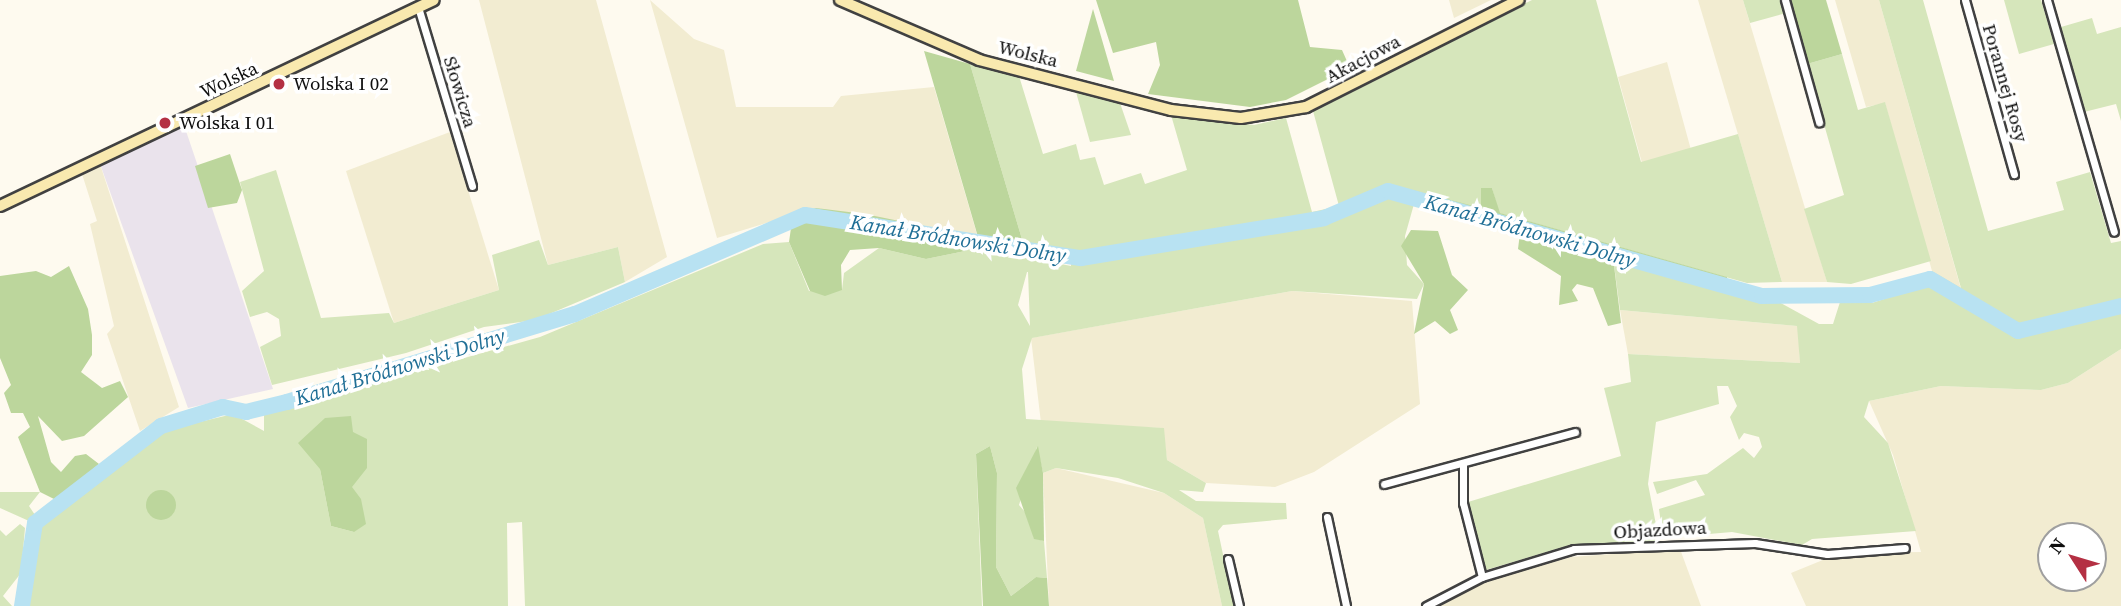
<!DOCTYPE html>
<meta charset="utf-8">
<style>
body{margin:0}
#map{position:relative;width:2121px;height:606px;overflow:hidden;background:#fefaef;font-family:"Source Serif 4",serif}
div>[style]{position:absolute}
.industrial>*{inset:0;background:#eae3ec}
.farmland>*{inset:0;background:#f2ecd1}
.green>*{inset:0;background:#d6e6bb}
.forest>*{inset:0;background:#bcd69c}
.round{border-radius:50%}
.river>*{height:16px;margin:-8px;padding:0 8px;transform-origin:8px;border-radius:8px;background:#b8e2f2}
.roads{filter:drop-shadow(2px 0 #414141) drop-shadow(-2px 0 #414141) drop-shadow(0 2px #414141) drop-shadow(0 -2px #414141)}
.street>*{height:7px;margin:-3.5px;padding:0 3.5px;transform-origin:3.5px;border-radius:3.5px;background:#fff}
.secondary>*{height:10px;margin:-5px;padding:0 5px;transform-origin:5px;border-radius:5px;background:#f9e9af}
.dots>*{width:19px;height:19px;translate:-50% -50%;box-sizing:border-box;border:4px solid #fff;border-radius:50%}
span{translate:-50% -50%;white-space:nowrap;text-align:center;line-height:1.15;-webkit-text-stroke:7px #fff;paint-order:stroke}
.street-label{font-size:19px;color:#0e0e0e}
.poi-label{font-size:19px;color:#0e0e0e}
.left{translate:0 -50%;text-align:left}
.water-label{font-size:21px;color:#206f96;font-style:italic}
.north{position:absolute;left:2037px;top:522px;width:70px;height:70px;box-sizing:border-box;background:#fff;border:2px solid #9f9f9f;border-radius:50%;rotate:307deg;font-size:19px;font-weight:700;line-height:28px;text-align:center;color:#0e0e0e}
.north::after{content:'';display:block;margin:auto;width:24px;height:32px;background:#b43043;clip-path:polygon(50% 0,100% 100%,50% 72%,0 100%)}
</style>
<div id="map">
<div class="industrial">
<i style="clip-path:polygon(184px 125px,273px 389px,188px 408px,100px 164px)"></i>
</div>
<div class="farmland">
<i style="clip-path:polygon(479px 0,596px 0,667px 257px,625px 282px,618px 247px,548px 265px)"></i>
<i style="clip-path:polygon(650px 0,694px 39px,724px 50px,736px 107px,833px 107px,841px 96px,934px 87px,978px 238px,816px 208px,717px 238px)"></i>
<i style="clip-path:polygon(1449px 0,1491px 0,1454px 18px)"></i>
<i style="clip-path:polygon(1698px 0,1743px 0,1827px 282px,1782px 282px)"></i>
<i style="clip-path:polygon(1835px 0,1879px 0,1961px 289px,1932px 271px,1885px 103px,1866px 107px)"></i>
<i style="clip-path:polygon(1667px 62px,1691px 150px,1642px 163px,1618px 77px)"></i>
<i style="clip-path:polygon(450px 132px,499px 290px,394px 323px,346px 171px)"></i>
<i style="clip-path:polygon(100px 164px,179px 407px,140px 431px,107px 334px,114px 326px,90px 224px,97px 221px,82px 174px)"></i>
<i style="clip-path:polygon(1292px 291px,1412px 301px,1420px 404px,1314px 472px,1275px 487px,1206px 483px,1167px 460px,1163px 428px,1041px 423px,1031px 338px)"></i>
<i style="clip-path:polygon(1620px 310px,1798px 326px,1800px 363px,1628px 354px)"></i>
<i style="clip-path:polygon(evenodd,2121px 349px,2121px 606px,1806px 606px,1791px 573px,1840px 553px,1921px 552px,1893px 455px,1869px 401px,1941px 386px,2041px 390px,2068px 383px,2121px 349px,2051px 536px,2093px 536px,2093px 578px,2051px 578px,2051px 536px)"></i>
<i style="clip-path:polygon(1056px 468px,1164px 493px,1203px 518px,1222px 606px,1049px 606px,1043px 473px)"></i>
<i style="clip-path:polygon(1680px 549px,1701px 606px,1438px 606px,1486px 580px,1571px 557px)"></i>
</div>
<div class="green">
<i style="clip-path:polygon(evenodd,1532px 0,1596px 0,1641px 162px,1738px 134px,1782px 282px,1747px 283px,1499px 213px,1492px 188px,1482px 209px,1401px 187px,1398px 200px,1414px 204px,1405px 236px,1407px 265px,1424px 284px,1417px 299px,1292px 291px,1032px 338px,1022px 369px,1026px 419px,1164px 428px,1167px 460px,1206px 483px,1203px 492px,1179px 490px,1196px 501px,1286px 503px,1287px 519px,1223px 525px,1218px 531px,1234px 606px,1222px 606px,1203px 518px,1164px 493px,1118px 478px,1056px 468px,1043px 473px,1037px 447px,1019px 505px,1032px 520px,1034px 538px,1044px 541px,1047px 578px,1036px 577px,1011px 596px,996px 567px,997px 473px,990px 446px,976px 454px,982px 606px,525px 606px,522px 522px,507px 523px,508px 606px,28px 606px,41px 527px,162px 431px,233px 414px,264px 431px,264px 414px,540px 337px,763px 244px,789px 242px,809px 291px,842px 290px,844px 273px,879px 248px,926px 259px,980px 248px,1071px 266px,1072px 253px,1024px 246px,970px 64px,1019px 76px,1043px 154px,1076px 144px,1080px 160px,1095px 157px,1104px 185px,1141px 173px,1145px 184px,1187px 170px,1171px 115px,1254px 125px,1286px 118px,1312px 212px,1339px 206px,1313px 111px,1532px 0,1027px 272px,1028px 272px,1030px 326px,1018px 305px,1027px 272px,1532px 0,320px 469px,354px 532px,331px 526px,320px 469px)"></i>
<i style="clip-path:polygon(1743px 0,1782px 0,1786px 13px,1750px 23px)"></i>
<i style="clip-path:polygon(1879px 0,1923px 0,1988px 231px,2064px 210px,2056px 182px,2090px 172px,2111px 243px,2121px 241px,2121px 349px,2068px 383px,2041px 390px,1941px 386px,1869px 401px,1864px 417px,1888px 443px,1916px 531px,1812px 539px,1802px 545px,1732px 532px,1663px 538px,1659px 509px,1705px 495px,1696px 480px,1657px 494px,1653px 482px,1707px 474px,1743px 448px,1754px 458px,1762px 447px,1759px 437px,1744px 433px,1739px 440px,1730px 417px,1737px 406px,1728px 386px,1717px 386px,1719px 404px,1656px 422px,1648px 484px,1660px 545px,1564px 547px,1486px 570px,1468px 502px,1621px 456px,1604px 388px,1631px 382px,1628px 354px,1800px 363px,1797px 326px,1620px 310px,1613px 257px,1777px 301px,1819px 324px,1833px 324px,1840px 302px,1872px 303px,1930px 284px,1932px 271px,1961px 288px)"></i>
<i style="clip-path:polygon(2004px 0,2041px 0,2054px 44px,2019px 54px)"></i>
<i style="clip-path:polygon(2092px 18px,2097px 34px,2121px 27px,2121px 121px,2116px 104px,2084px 112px,2061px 27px)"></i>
<i style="clip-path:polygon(1842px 54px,1858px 110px,1885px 102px,1931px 261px,1851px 284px,1827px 282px,1804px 209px,1844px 195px,1807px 64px)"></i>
<i style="clip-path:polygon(1076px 92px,1120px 103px,1131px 135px,1090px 142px)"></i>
<i style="clip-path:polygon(276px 170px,321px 318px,389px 313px,394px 323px,499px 290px,492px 255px,539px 240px,548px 265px,618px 247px,625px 282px,535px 320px,484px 327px,406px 353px,272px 385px,260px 347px,281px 336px,279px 319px,267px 312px,250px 317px,242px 291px,264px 271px,240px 182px)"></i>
<i style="clip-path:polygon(0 492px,40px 492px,29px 506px,35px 515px,29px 521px,0 508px)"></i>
<i style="clip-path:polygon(20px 524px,25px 528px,21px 573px,3px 596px,12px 606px,0 606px,0 530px,6px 536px)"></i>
</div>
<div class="forest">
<i style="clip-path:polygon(1096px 0,1298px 0,1310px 47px,1342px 50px,1350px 68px,1286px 100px,1250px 107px,1148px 94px,1160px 65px,1156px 42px,1113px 53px)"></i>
<i style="clip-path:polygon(1789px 0,1826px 0,1842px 54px,1807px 64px)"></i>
<i style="clip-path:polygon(1093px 9px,1114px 81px,1076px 71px)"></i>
<i style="clip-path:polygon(924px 51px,970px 64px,1024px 246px,979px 238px,980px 248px,926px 259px,879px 248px,850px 250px,841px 265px,842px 290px,825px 296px,810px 291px,789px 242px,793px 214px,816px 208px,865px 214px,978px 237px)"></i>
<i style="clip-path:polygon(230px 154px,242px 190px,237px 203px,208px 208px,195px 166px)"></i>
<i style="clip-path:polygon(1401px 187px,1481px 208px,1481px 188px,1492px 188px,1500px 213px,1727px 277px,1728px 292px,1613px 257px,1621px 323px,1608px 326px,1593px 288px,1577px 284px,1572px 290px,1578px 301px,1559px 305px,1561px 276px,1518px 249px,1520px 233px,1398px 200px)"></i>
<i style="clip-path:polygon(1411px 230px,1438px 231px,1452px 275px,1468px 290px,1450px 310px,1458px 330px,1450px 334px,1435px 321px,1414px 334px,1424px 284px,1401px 246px)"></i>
<i style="clip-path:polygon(69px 266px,88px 309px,92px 335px,92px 355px,81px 372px,102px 388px,120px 381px,128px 397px,84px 436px,62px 441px,38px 416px,51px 462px,61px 472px,75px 456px,86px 454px,99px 464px,56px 500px,40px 492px,18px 437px,30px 427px,23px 413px,11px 413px,4px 393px,11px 385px,0 358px,0 276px,36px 271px,51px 277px)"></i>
<i style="clip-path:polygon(351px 416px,353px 432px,367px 439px,367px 468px,352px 487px,361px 499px,366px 524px,354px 532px,331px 526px,320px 469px,298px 443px,325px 418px)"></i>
<i style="clip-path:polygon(990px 446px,997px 473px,996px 567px,1011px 596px,1036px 577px,1047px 578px,1049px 606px,983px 606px,976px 454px)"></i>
<i style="clip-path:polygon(1038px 446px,1043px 473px,1044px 541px,1034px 539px,1016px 488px)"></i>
<i class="round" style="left:146px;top:490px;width:30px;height:30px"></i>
</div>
<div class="river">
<i style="left:22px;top:606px;width:84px;rotate:-81.1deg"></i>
<i style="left:35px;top:523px;width:159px;rotate:-37.6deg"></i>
<i style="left:161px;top:426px;width:65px;rotate:-17deg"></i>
<i style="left:223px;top:407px;width:24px;rotate:12deg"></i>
<i style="left:246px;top:412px;width:42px;rotate:-13.7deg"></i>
<i style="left:287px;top:402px;width:301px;rotate:-17deg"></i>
<i style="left:575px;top:314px;width:250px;rotate:-23.3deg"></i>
<i style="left:805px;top:215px;width:279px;rotate:8.9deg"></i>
<i style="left:1081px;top:258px;width:246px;rotate:-9.3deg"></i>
<i style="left:1324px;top:218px;width:69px;rotate:-22.9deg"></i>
<i style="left:1388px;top:191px;width:388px;rotate:15.7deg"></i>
<i style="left:1762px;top:296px;width:108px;rotate:-0.5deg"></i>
<i style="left:1870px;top:295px;width:62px;rotate:-14.9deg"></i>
<i style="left:1930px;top:279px;width:102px;rotate:30.6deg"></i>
<i style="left:2018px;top:331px;width:106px;rotate:-13.6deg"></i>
</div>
<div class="roads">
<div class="street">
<i style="left:1785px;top:0;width:127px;rotate:74.4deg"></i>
<i style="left:1965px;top:0;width:181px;rotate:74.3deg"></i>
<i style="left:2047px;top:0;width:241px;rotate:73.9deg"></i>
<i style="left:418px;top:7px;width:187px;rotate:73.2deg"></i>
<i style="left:1463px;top:465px;width:38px;rotate:90deg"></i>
<i style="left:1463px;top:503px;width:76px;rotate:75.6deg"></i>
<i style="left:1384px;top:484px;width:198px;rotate:-15.2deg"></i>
<i style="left:1327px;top:517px;width:91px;rotate:77.9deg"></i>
<i style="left:1228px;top:559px;width:48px;rotate:76.8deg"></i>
<i style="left:1426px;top:606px;width:63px;rotate:-27.4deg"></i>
<i style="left:1482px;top:577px;width:96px;rotate:-16.9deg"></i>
<i style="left:1574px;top:549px;width:181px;rotate:-1.9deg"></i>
<i style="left:1755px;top:543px;width:73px;rotate:8.7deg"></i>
<i style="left:1827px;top:554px;width:78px;rotate:-4.4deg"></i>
</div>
<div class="secondary">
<i style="left:840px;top:0;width:151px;rotate:23.3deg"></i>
<i style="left:979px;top:60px;width:198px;rotate:14.6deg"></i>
<i style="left:1171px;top:110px;width:70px;rotate:6.5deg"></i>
<i style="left:1241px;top:118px;width:66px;rotate:-9.6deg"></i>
<i style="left:1306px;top:107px;width:238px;rotate:-26.7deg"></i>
<i style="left:0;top:206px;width:480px;rotate:-25.4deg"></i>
</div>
</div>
<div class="dots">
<i style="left:279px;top:84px;background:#b43043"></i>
<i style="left:165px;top:123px;background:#b43043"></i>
</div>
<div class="street-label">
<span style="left:1028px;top:54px;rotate:14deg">Wolska</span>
<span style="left:1363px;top:59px;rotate:-28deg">Akacjowa</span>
<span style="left:229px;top:80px;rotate:-25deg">Wolska</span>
<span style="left:2005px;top:83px;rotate:74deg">Porannej Rosy</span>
<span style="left:460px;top:92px;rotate:73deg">Słowicza</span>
<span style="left:1660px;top:530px;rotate:-3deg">Objazdowa</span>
</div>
<div class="poi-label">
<span class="left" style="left:293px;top:84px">Wolska I 02</span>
<span class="left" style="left:179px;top:123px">Wolska I 01</span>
</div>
<div class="water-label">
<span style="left:1530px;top:231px;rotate:16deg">Kanał Bródnowski Dolny</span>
<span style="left:958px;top:239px;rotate:9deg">Kanał Bródnowski Dolny</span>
<span style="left:400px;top:367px;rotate:-17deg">Kanał Bródnowski Dolny</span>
</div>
<div class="north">N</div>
</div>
